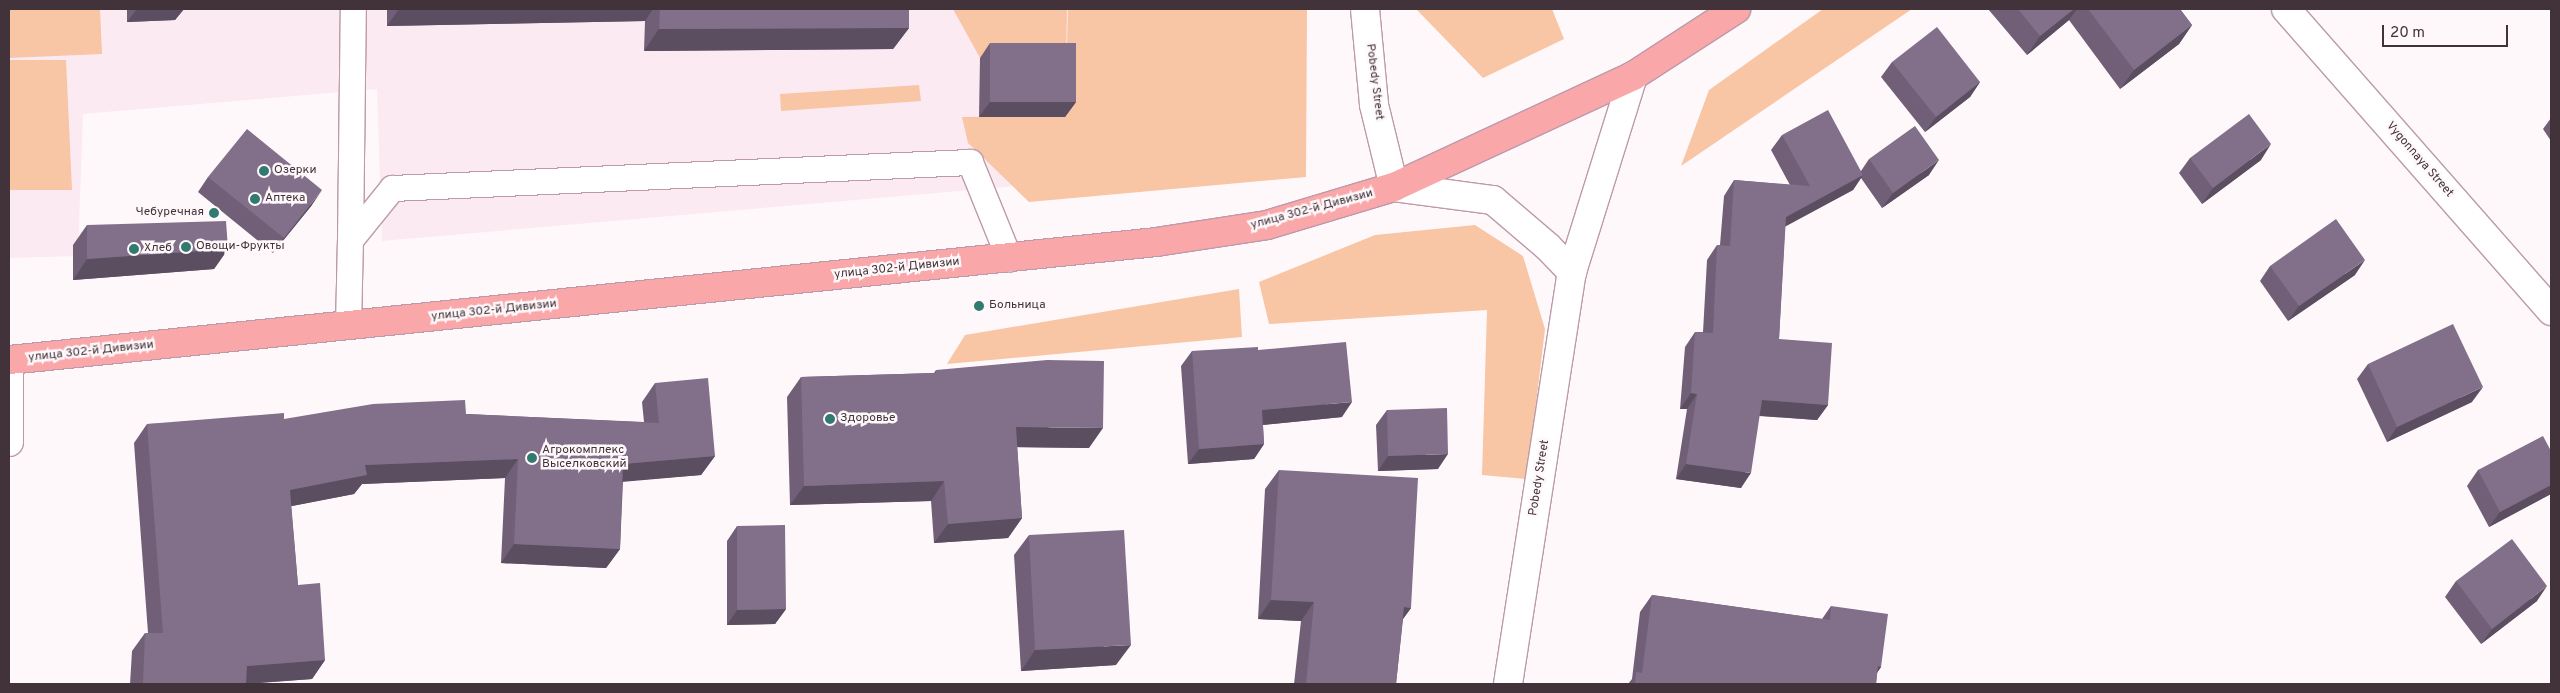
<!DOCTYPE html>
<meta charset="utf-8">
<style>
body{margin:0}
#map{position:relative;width:2560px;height:693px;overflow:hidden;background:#fff8fb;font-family:Overpass,sans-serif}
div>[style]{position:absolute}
.built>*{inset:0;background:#fceaf2}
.green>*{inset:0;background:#f8c5a5}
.roads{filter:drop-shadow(1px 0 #bc9aaa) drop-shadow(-1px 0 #bc9aaa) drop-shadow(0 1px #bc9aaa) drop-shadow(0 -1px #bc9aaa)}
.service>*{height:25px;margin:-12.5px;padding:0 12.5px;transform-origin:12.5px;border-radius:12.5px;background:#fff}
.minor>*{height:28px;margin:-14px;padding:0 14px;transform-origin:14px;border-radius:14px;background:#fff}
.primary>*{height:28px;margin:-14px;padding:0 14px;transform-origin:14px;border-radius:14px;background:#faa7a9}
.wall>*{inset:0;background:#705f77}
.shaded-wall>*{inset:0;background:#5b4e61}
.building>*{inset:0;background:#826f8a}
.dots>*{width:14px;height:14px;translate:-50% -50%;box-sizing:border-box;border:2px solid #fff8fb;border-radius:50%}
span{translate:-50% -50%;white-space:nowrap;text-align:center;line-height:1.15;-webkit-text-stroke:5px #fff8fb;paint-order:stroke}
.street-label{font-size:12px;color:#413339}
.poi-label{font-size:12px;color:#413339}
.left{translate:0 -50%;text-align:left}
.right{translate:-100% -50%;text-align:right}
.frame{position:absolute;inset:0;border:10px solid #413339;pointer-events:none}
.scale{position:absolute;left:2382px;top:25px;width:126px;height:22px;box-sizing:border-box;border:2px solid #413339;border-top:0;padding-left:6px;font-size:15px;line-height:18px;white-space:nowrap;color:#413339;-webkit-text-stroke:4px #fff8fb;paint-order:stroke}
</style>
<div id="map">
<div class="built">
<i style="clip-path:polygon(9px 9px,1306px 9px,1305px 161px,382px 241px,377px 89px,83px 114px,78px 256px,9px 258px)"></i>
</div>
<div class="green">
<i style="clip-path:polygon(9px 9px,100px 9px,102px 54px,9px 58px)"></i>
<i style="clip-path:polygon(953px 9px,1067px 9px,1066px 59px,980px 58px)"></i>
<i style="clip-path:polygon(1068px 9px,1307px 9px,1306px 177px,1029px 202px,968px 143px,962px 117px,1065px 116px)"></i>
<i style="clip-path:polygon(1416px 9px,1552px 9px,1564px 39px,1483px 78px)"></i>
<i style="clip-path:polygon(1823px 9px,1912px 9px,1681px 166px,1709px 90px)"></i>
<i style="clip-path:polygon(9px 60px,66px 60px,72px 190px,9px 190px)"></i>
<i style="clip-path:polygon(919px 85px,921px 101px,781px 111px,780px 94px)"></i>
<i style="clip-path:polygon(1475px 225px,1523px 256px,1545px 329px,1527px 479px,1482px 475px,1487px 310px,1269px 324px,1259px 282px,1375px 235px)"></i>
<i style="clip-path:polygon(1239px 289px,1242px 337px,947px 364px,965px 335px)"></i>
</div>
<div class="roads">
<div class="service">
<i style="left:350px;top:240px;width:231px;rotate:-89.3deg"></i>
<i style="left:348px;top:326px;width:86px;rotate:-88.7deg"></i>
<i style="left:350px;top:240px;width:67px;rotate:-51.1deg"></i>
<i style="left:392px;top:188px;width:579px;rotate:-2.58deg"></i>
<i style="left:970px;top:162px;width:104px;rotate:67.9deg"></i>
</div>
<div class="minor">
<i style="left:1365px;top:9px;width:96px;rotate:84.6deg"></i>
<i style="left:1374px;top:105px;width:84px;rotate:76.3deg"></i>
<i style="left:1394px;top:187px;width:100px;rotate:7.5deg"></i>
<i style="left:1493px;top:200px;width:72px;rotate:40.5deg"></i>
<i style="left:1548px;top:247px;width:35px;rotate:46deg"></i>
<i style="left:2286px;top:9px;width:402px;rotate:48.7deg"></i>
<i style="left:9px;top:366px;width:76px;rotate:90deg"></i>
<i style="left:1508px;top:684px;width:417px;rotate:-81.2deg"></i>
<i style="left:1572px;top:272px;width:205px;rotate:-72.7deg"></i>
</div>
<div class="primary">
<i style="left:9px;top:360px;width:1153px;rotate:-5.87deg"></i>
<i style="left:1156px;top:242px;width:112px;rotate:-8.7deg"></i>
<i style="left:1267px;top:225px;width:133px;rotate:-16.7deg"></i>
<i style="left:1394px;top:187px;width:264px;rotate:-24.9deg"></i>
<i style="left:1633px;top:76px;width:123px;rotate:-33deg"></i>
</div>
</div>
<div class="wall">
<i style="clip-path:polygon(127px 9px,184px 9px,175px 20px,127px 22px)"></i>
<i style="clip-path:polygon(387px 9px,909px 9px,909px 28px,893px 49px,644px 51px,645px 21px,387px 26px)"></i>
<i style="clip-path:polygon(1988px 9px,2180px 9px,2192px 25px,2179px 44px,2120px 89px,2069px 20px,2027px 55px)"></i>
<i style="clip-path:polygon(990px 43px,1076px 102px,1065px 117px,979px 117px,980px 58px)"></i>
<i style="clip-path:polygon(1892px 62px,1980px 82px,1970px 97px,1925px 132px,1881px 77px)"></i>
<i style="clip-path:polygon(2551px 118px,2551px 141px,2543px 129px)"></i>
<i style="clip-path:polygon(1782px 135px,1861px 171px,1869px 159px,1929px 175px,1882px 208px,1861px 178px,1853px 190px,1785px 226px,1779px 339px,1828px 405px,1817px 420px,1759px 416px,1741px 488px,1676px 479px,1687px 409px,1680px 409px,1685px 347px,1695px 332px,1703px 332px,1707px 260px,1717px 245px,1720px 245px,1724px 196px,1734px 180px,1790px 185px,1771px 150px)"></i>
<i style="clip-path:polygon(2190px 158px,2261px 160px,2202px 204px,2179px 173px)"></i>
<i style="clip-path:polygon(208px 177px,312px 205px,273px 253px,198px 192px)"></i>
<i style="clip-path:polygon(87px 225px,228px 249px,214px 269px,73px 280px,73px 245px)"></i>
<i style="clip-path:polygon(2270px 266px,2355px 275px,2288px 321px,2260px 281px)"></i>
<i style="clip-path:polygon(1258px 350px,1342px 417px,1263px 425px,1264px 444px,1254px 459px,1188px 464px,1181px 366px,1192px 351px)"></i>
<i style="clip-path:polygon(2368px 364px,2472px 402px,2387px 442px,2357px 379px)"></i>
<i style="clip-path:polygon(936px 370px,1089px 448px,1017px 447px,1022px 518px,1008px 538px,934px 543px,931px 501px,790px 505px,787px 397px,801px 377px,934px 373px)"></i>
<i style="clip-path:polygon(655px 383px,715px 456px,701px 475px,623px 481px,620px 549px,606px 568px,501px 563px,505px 478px,362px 484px,354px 494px,291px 506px,298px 585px,325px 660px,312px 679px,246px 684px,130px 684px,132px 651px,145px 633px,148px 633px,134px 443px,147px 424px,466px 414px,644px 422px,642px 402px)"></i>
<i style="clip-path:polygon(1387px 410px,1438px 469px,1378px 471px,1376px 425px)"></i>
<i style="clip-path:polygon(2551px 451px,2551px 494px,2489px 527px,2467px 486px,2478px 470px)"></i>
<i style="clip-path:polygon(1279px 470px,1411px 608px,1403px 619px,1396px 684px,1294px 684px,1301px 621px,1258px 619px,1265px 489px)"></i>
<i style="clip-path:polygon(737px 526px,786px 609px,775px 624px,727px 625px,727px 541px)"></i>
<i style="clip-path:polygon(1029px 535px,1116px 665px,1021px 671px,1014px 555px)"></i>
<i style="clip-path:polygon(2456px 581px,2537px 601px,2481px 644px,2445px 597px)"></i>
<i style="clip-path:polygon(1652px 595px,1822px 619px,1831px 606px,1881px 667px,1877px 673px,1876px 684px,1628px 684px,1632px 679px,1640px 612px)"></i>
</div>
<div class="shaded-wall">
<i style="clip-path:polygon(137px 9px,184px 9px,175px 20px,127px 22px)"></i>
<i style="clip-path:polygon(399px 9px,653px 9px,645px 21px,387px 26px)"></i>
<i style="clip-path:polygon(2074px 9px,2077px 9px,2069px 20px,2027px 55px,2040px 36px)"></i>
<i style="clip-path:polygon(2192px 25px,2179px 44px,2120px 89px,2134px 70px)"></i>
<i style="clip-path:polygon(909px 28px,893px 49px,644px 51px,659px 29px)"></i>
<i style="clip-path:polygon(1980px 82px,1970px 97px,1925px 132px,1936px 117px)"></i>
<i style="clip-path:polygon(990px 102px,1076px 102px,1065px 117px,979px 117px)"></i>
<i style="clip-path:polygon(2271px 144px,2261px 160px,2202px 204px,2213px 188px)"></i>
<i style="clip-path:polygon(1939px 160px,1929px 175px,1882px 208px,1893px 193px)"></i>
<i style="clip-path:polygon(1863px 175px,1853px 190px,1775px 232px,1786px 217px)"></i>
<i style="clip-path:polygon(322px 190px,312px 205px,273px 253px,284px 238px)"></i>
<i style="clip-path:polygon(228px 249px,214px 269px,73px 280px,87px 259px)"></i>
<i style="clip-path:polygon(2365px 260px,2355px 275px,2288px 321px,2299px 306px)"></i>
<i style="clip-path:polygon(2483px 387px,2472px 402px,2387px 442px,2397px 427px)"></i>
<i style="clip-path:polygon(1691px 393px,1697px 394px,1687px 409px,1680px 409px)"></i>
<i style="clip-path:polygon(1762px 400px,1828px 405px,1817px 420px,1751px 415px)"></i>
<i style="clip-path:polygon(1352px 402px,1342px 417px,1252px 426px,1262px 410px)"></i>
<i style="clip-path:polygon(1016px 427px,1103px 428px,1089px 448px,1002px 447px)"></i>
<i style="clip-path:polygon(1264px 444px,1254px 459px,1188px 464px,1199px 449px)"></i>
<i style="clip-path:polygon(1448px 454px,1438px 469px,1378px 471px,1388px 456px)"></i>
<i style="clip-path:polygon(715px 456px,701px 475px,610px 483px,623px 464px)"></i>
<i style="clip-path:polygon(518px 459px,505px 478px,362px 484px,354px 494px,277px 509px,290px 490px,365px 465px)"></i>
<i style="clip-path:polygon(1686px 464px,1751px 473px,1741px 488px,1676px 479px)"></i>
<i style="clip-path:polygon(944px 481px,931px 501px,790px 505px,804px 486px)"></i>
<i style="clip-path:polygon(2551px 485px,2551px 494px,2489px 527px,2500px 512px)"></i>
<i style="clip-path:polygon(1022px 518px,1008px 538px,934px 543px,948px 524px)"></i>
<i style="clip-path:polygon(514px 544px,620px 549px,606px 568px,501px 563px)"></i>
<i style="clip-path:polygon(2547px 586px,2537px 601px,2481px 644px,2492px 629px)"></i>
<i style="clip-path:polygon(1271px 600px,1314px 602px,1301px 621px,1258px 619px)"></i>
<i style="clip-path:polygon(1404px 607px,1411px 608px,1397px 627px)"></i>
<i style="clip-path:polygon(786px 609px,775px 624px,727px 625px,737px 610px)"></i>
<i style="clip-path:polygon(1131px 645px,1116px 665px,1021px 671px,1035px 650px)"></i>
<i style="clip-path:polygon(325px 660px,312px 679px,240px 684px,247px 666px)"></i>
<i style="clip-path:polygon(1878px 666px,1881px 667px,1869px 684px)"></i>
</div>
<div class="building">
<i style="clip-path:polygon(660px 9px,909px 9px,909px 28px,659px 29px)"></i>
<i style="clip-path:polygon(2018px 9px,2074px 9px,2040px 36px)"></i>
<i style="clip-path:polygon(2088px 9px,2180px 9px,2192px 25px,2134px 70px)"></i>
<i style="clip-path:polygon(1937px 27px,1980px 82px,1936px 117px,1892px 62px)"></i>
<i style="clip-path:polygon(990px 43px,1076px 43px,1076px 102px,990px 102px)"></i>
<i style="clip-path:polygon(1828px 110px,1863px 175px,1786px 217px,1779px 339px,1832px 343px,1828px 405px,1762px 400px,1751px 473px,1686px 464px,1697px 394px,1691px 393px,1695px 332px,1713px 333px,1717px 245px,1730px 246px,1734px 180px,1810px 186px,1782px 135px)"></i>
<i style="clip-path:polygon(2249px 114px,2271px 144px,2213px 188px,2190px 158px)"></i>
<i style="clip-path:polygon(1915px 126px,1939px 160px,1893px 193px,1869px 159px)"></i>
<i style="clip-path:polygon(247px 129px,322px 190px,284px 238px,208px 177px)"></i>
<i style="clip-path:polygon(2336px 219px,2365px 260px,2299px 306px,2270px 266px)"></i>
<i style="clip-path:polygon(226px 221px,228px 249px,87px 259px,87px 225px)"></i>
<i style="clip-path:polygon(2453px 324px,2483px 387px,2397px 427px,2368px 364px)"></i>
<i style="clip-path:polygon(1346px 342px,1352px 402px,1262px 410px,1264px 444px,1199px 449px,1192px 351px,1258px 347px,1258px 350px)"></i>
<i style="clip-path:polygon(1047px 360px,1104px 361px,1103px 428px,1016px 427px,1022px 518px,948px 524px,944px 481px,804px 486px,801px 377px,936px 373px,936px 370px)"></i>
<i style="clip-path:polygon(708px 378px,715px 456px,623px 464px,620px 549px,514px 544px,518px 459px,365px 465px,367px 475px,290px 490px,298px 585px,320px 583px,325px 660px,247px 666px,246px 684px,143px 684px,145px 633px,163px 633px,147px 424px,284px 413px,284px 419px,373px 404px,465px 400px,466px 414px,659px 423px,655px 383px)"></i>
<i style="clip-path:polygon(1447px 408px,1448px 454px,1388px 456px,1387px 410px)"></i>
<i style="clip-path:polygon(2543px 436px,2551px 451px,2551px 485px,2500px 512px,2478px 470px)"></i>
<i style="clip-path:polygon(1279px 470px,1418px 478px,1411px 608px,1404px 607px,1396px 684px,1306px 684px,1314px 602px,1271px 600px)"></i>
<i style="clip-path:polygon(785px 525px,786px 609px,737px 610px,737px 526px)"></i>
<i style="clip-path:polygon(1124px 530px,1131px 645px,1035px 650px,1029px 535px)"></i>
<i style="clip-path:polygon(2512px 539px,2547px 586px,2492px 629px,2456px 581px)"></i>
<i style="clip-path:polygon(1652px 595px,1830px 620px,1831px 606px,1888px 614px,1881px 667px,1878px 666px,1876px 684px,1635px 684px,1636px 672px,1642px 673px)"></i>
</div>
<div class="dots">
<i style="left:264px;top:171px;background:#327970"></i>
<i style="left:255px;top:199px;background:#327970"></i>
<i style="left:214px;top:213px;background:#327970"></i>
<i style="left:186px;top:247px;background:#327970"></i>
<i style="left:134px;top:249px;background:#327970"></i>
<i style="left:979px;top:306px;background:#327970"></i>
<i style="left:830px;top:419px;background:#327970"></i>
<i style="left:532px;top:458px;background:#327970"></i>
</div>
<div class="street-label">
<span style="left:1374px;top:82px;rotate:83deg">Pobedy Street</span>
<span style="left:2419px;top:160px;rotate:49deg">Vygonnaya Street</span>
<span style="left:1312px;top:210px;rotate:-15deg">улица 302-й Дивизии</span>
<span style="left:897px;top:269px;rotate:-6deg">улица 302-й Дивизии</span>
<span style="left:494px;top:311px;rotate:-6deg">улица 302-й Дивизии</span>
<span style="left:91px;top:352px;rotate:-6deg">улица 302-й Дивизии</span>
<span style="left:1540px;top:478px;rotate:-81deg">Pobedy Street</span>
</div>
<div class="poi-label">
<span class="left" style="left:274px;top:171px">Озерки</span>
<span class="left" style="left:265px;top:199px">Аптека</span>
<span class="right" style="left:204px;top:213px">Чебуречная</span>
<span class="left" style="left:196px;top:247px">Овощи-Фрукты</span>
<span class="left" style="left:144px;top:249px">Хлеб</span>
<span class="left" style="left:989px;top:306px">Больница</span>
<span class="left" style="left:840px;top:419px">Здоровье</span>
<span class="left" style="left:542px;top:458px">Агрокомплекс<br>Выселковский</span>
</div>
<div class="frame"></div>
<div class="scale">20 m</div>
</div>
